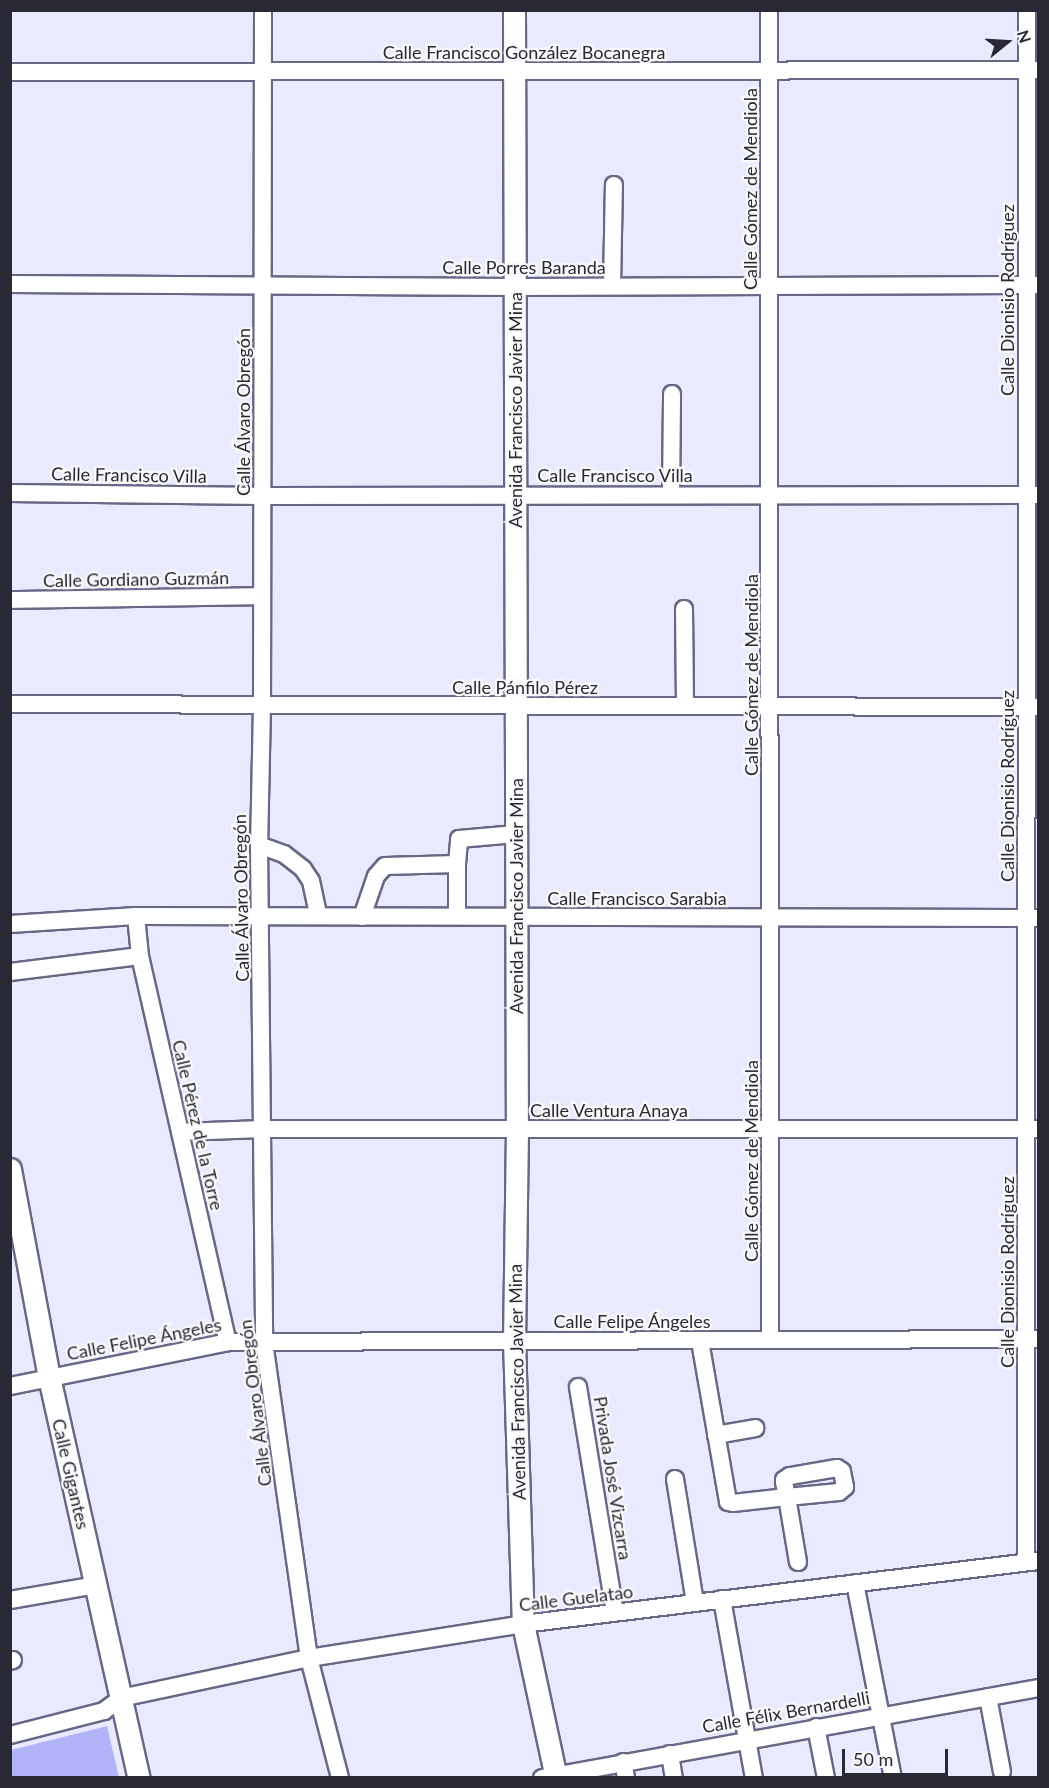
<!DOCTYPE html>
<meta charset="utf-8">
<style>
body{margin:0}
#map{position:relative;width:1049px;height:1788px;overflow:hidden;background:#e9eafe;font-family:Lato,sans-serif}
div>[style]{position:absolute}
.green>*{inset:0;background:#b3b4f8}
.roads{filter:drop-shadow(2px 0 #676885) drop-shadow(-2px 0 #676885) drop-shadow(0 2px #676885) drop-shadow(0 -2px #676885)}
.minor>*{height:16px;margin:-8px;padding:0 8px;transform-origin:8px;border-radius:8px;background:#fff}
.major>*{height:21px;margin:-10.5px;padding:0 10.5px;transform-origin:10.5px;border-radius:10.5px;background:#fff}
span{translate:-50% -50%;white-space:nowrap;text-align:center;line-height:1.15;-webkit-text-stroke:4.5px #f9f9f9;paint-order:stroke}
.street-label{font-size:18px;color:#292936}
.frame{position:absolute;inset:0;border:12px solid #292936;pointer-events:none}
.north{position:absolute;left:977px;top:12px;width:60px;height:60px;-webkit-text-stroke:4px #f9f9f9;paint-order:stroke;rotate:72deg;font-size:16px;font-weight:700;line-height:24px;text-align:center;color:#292936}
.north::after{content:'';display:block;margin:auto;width:21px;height:27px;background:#292936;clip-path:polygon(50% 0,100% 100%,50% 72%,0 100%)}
.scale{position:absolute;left:842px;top:1749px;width:106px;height:27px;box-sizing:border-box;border:3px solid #292936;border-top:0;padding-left:8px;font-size:18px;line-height:21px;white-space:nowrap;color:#292936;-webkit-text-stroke:4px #f9f9f9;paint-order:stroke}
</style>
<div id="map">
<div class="green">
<i style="clip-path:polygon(107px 1726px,119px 1777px,11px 1777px,11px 1750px)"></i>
</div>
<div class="roads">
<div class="minor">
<i style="left:263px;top:10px;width:696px;rotate:90.08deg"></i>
<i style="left:262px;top:706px;width:139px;rotate:91.2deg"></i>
<i style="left:259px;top:845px;width:497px;rotate:89.4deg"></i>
<i style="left:264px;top:1342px;width:319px;rotate:81.9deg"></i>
<i style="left:309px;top:1658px;width:124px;rotate:75.5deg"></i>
<i style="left:769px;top:10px;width:1330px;rotate:89.96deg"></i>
<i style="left:10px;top:72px;width:1028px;rotate:-0.11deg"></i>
<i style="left:10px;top:284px;width:505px;rotate:0.34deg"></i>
<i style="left:515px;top:287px;width:523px;rotate:-0.22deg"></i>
<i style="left:612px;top:286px;width:101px;rotate:-88.9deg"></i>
<i style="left:10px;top:493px;width:252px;rotate:0.7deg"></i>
<i style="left:262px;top:496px;width:776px;rotate:-0.07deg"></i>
<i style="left:671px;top:495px;width:101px;rotate:-89.4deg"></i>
<i style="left:10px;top:600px;width:252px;rotate:-0.9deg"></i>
<i style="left:684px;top:609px;width:97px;rotate:89.4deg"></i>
<i style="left:10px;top:704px;width:1028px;rotate:0.17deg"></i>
<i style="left:259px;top:845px;width:27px;rotate:20deg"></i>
<i style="left:284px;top:854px;width:24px;rotate:38deg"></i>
<i style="left:303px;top:869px;width:14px;rotate:56deg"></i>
<i style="left:311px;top:881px;width:35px;rotate:78deg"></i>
<i style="left:457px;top:864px;width:52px;rotate:90deg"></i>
<i style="left:136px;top:916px;width:40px;rotate:84.3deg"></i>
<i style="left:140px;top:956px;width:396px;rotate:77.2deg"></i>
<i style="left:362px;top:917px;width:43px;rotate:-71.1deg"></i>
<i style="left:376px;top:876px;width:13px;rotate:-48deg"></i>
<i style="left:385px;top:866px;width:72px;rotate:-1.6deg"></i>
<i style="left:457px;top:864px;width:25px;rotate:-85deg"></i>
<i style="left:459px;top:839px;width:57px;rotate:-5deg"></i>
<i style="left:10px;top:924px;width:126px;rotate:-3.6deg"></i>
<i style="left:136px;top:916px;width:902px;rotate:0.13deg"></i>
<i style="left:10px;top:972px;width:131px;rotate:-7deg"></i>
<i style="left:180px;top:1132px;width:83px;rotate:-2.1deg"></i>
<i style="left:263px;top:1129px;width:775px"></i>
<i style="left:700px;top:1341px;width:163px;rotate:80.1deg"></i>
<i style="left:728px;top:1502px;width:5px;rotate:11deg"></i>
<i style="left:733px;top:1503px;width:54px;rotate:-6.3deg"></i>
<i style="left:787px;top:1497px;width:52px;rotate:-5.5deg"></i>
<i style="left:839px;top:1492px;width:8px;rotate:-40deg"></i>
<i style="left:845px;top:1487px;width:16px;rotate:-101deg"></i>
<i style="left:842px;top:1471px;width:6px;rotate:-149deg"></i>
<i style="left:837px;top:1468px;width:48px;rotate:170.3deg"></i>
<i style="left:790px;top:1476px;width:7px;rotate:146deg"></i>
<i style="left:784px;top:1480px;width:2px;rotate:90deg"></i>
<i style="left:784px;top:1482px;width:15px;rotate:79deg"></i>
<i style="left:787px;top:1497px;width:66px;rotate:80.4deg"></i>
<i style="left:10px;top:1386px;width:222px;rotate:-11.4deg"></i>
<i style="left:228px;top:1342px;width:810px;rotate:-0.21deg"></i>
<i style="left:578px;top:1387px;width:228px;rotate:80.7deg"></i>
<i style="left:716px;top:1435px;width:40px;rotate:-10deg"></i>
<i style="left:675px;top:1479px;width:125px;rotate:80.8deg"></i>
<i style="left:1026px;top:1562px;width:1552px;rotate:-89.96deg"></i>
<i style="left:855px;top:1583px;width:199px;rotate:79deg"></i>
<i style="left:722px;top:1599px;width:182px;rotate:79.9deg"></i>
<i style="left:10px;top:1600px;width:87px;rotate:-9.9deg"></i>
<i style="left:10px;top:1661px;width:3px;rotate:-18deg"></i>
<i style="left:988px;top:1697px;width:76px;rotate:79.4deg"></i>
<i style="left:816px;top:1727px;width:52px;rotate:78.9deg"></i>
<i style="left:10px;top:1735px;width:97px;rotate:-14.3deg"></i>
<i style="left:104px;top:1711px;width:21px;rotate:-37deg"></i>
<i style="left:121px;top:1698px;width:192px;rotate:-12deg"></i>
<i style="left:309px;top:1658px;width:217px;rotate:-9deg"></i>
<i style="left:523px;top:1624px;width:519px;rotate:-6.97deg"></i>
<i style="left:670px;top:1754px;width:24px;rotate:81deg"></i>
<i style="left:623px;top:1762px;width:16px;rotate:79deg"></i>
<i style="left:542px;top:1778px;width:504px;rotate:-10.28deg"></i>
</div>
<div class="major">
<i style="left:514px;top:10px;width:1119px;rotate:89.85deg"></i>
<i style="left:517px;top:1129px;width:212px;rotate:90.8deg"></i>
<i style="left:514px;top:1341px;width:283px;rotate:88.2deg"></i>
<i style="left:523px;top:1624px;width:157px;rotate:77.9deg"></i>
<i style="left:10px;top:1169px;width:212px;rotate:79.4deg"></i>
<i style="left:49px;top:1377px;width:411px;rotate:77.4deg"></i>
</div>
</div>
<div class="street-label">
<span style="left:524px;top:52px">Calle Francisco González Bocanegra</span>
<span style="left:750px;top:189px;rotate:-90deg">Calle Gómez de Mendiola</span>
<span style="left:524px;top:267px">Calle Porres Baranda</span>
<span style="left:1007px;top:300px;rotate:-90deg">Calle Dionisio Rodríguez</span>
<span style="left:515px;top:410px;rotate:-90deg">Avenida Francisco Javier Mina</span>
<span style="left:243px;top:412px;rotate:-90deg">Calle Álvaro Obregón</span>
<span style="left:129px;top:475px;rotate:1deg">Calle Francisco Villa</span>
<span style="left:615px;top:475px">Calle Francisco Villa</span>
<span style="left:136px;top:579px;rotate:-1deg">Calle Gordiano Guzmán</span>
<span style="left:751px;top:675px;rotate:-90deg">Calle Gómez de Mendiola</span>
<span style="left:525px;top:687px">Calle Pánfilo Pérez</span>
<span style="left:1007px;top:786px;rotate:-90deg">Calle Dionisio Rodríguez</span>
<span style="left:516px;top:896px;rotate:-90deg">Avenida Francisco Javier Mina</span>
<span style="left:241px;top:898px;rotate:-91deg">Calle Álvaro Obregón</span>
<span style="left:637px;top:898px">Calle Francisco Sarabia</span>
<span style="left:609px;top:1110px">Calle Ventura Anaya</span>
<span style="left:198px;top:1125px;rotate:77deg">Calle Pérez de la Torre</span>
<span style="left:751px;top:1161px;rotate:-90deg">Calle Gómez de Mendiola</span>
<span style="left:1007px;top:1272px;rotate:-90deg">Calle Dionisio Rodríguez</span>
<span style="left:632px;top:1321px">Calle Felipe Ángeles</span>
<span style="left:144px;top:1339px;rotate:-11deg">Calle Felipe Ángeles</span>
<span style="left:517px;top:1382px;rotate:-91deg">Avenida Francisco Javier Mina</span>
<span style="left:255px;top:1403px;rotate:-97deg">Calle Álvaro Obregón</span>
<span style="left:71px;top:1474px;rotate:77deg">Calle Gigantes</span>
<span style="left:613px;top:1478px;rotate:81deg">Privada José Vizcarra</span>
<span style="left:576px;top:1598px;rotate:-7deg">Calle Guelatao</span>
<span style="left:786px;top:1712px;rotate:-10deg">Calle Félix Bernardelli</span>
</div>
<div class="frame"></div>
<div class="north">N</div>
<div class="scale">50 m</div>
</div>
